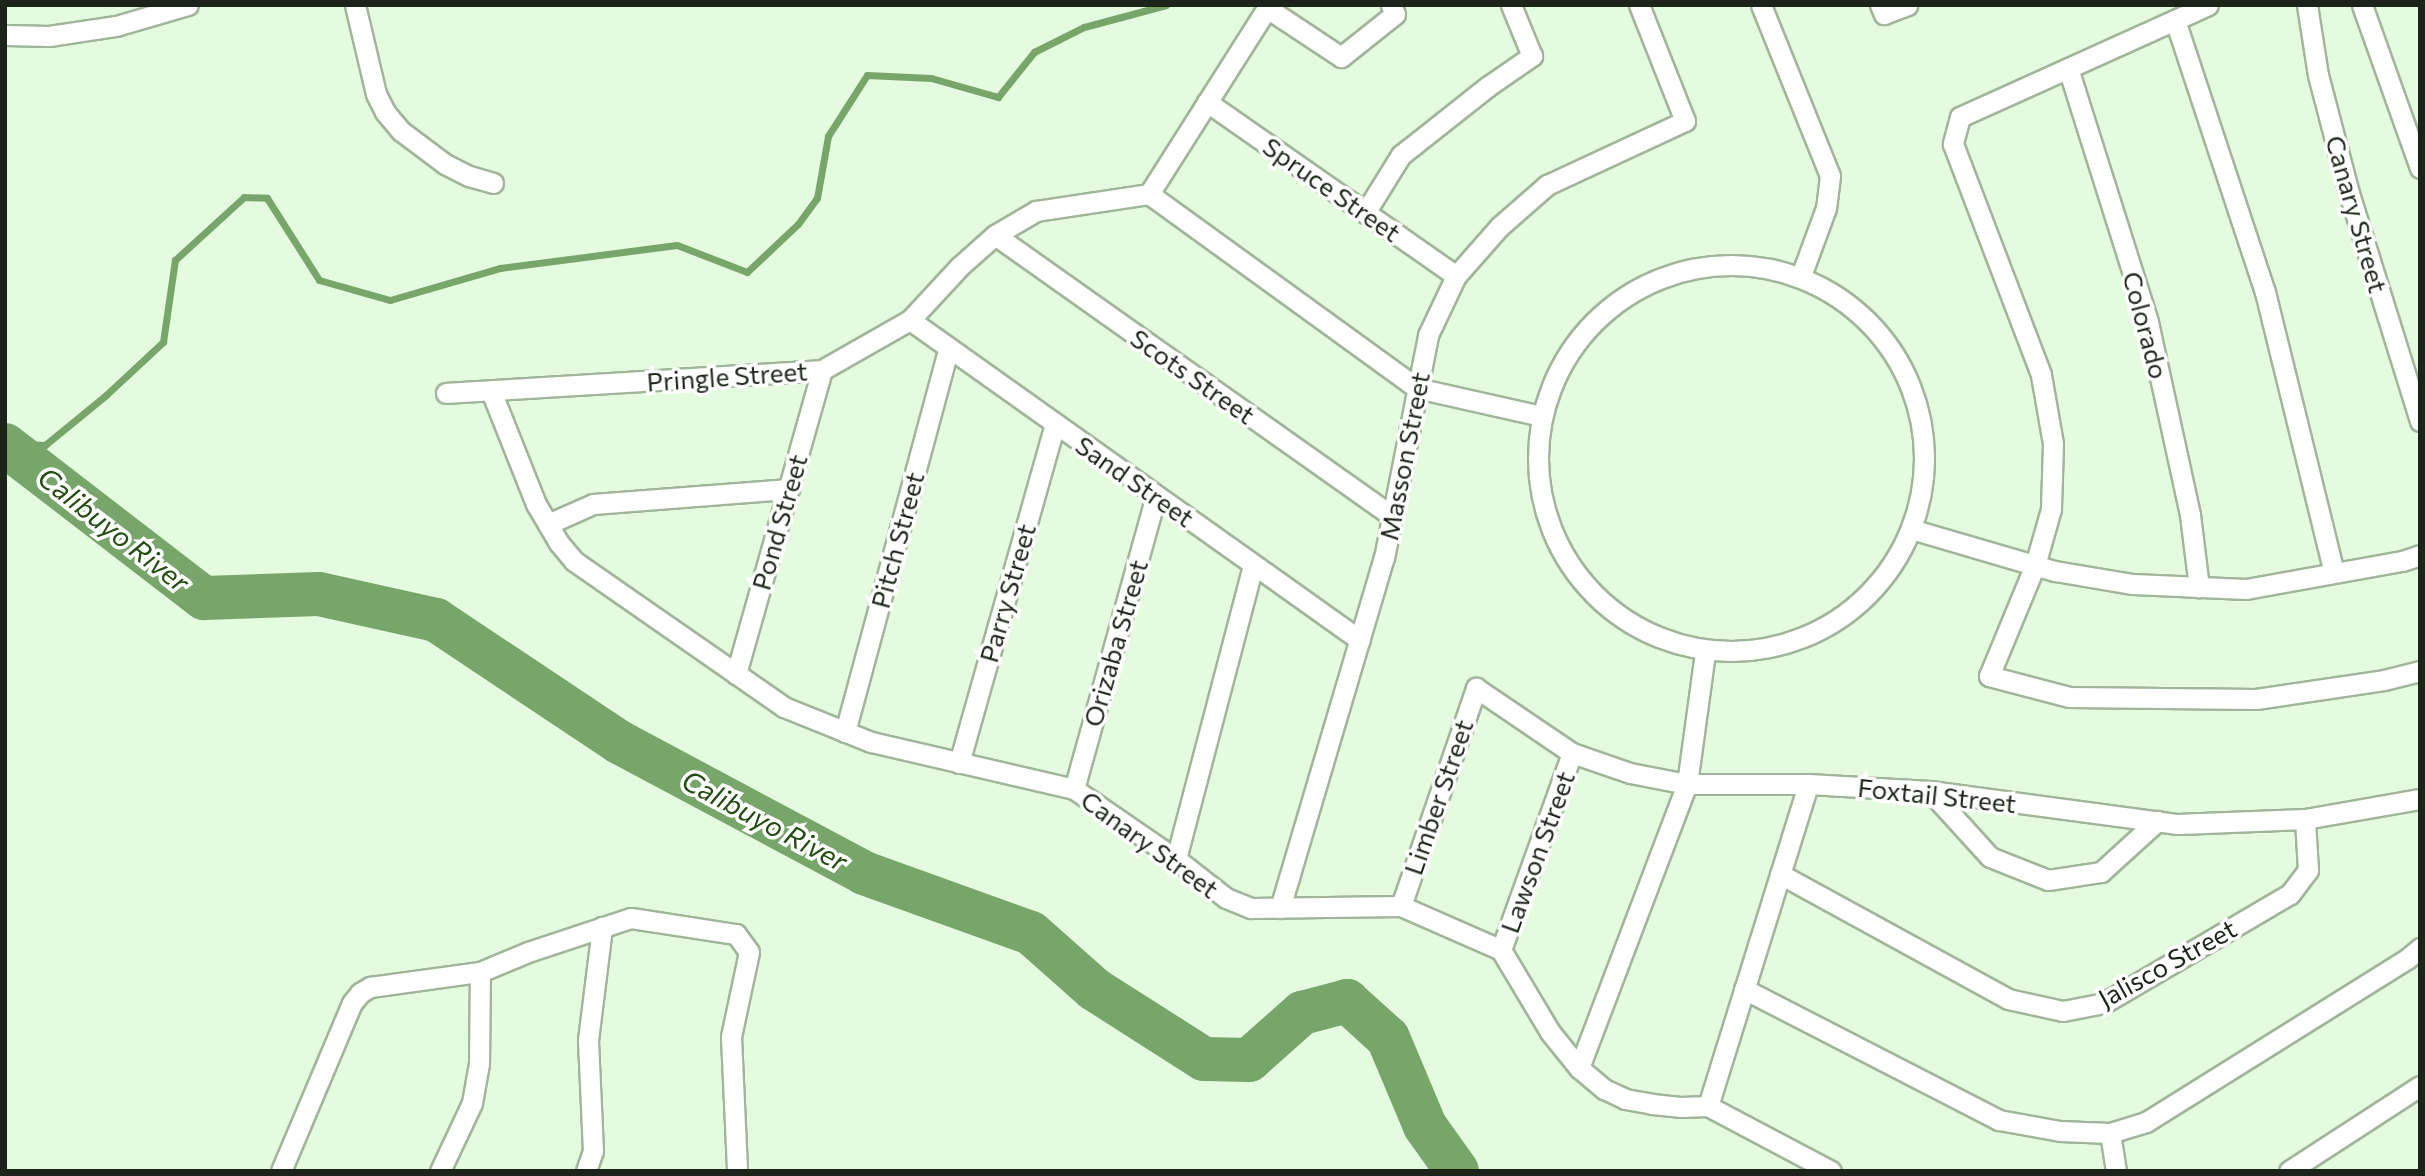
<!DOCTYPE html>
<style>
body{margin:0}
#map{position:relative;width:2425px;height:1176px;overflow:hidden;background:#e5fbdf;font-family:Commissioner,sans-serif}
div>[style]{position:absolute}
.stream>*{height:7px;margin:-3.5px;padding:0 3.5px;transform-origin:3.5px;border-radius:3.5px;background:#78a66a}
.river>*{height:44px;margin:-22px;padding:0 22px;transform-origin:22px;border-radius:22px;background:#78a66a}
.roads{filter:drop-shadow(2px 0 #a1b59b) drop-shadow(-2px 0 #a1b59b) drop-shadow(0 2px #a1b59b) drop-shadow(0 -2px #a1b59b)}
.minor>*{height:19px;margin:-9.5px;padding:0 9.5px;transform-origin:9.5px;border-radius:9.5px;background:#fff}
.minor>.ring{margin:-9.5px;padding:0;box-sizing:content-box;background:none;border:19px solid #fff;border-radius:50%}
span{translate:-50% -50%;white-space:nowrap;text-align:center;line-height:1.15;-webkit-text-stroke:7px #fff;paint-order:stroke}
.street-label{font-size:26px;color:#1c241a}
.water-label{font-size:28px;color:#224f11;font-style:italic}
.frame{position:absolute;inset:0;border:7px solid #1c241a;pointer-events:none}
</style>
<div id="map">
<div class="stream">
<i style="left:5px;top:443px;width:40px;rotate:2.9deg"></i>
<i style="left:45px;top:445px;width:79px;rotate:-39.3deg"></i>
<i style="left:106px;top:395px;width:78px;rotate:-42.9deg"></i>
<i style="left:163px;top:342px;width:83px;rotate:-81.7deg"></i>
<i style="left:175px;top:260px;width:93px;rotate:-42.4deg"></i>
<i style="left:244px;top:197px;width:23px;rotate:2deg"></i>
<i style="left:267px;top:198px;width:97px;rotate:57.6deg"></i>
<i style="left:319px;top:280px;width:74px;rotate:15.7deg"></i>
<i style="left:390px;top:300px;width:115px;rotate:-16.2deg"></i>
<i style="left:500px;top:268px;width:178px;rotate:-7.4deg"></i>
<i style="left:677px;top:245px;width:75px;rotate:21.1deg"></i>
<i style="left:747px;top:272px;width:70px;rotate:-43.3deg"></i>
<i style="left:798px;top:224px;width:32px;rotate:-54deg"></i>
<i style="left:817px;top:198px;width:63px;rotate:-79.9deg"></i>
<i style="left:828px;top:136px;width:72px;rotate:-57.4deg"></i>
<i style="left:867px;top:75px;width:64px;rotate:2.7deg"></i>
<i style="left:931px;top:78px;width:70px;rotate:15.8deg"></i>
<i style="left:998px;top:97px;width:58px;rotate:-51.3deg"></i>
<i style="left:1034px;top:52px;width:56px;rotate:-26.6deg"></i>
<i style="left:1084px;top:27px;width:85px;rotate:-15deg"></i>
</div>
<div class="river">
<i style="left:5px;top:445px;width:251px;rotate:37.6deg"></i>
<i style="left:204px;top:598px;width:115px;rotate:-2deg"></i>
<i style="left:319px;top:594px;width:120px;rotate:12.5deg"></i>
<i style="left:436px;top:620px;width:220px;rotate:33.7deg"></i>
<i style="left:619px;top:742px;width:278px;rotate:28.1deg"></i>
<i style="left:864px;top:873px;width:177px;rotate:19.8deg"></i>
<i style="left:1031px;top:933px;width:84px;rotate:41.6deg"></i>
<i style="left:1094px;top:989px;width:130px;rotate:32.5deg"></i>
<i style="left:1204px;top:1059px;width:45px;rotate:1.3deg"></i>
<i style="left:1249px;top:1060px;width:71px;rotate:-41.6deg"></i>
<i style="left:1302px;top:1013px;width:47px;rotate:-14.9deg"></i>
<i style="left:1347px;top:1001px;width:55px;rotate:42.1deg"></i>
<i style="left:1388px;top:1038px;width:95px;rotate:67.2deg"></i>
<i style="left:1425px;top:1126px;width:55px;rotate:54.6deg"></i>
</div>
<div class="roads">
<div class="minor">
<i style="left:355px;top:5px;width:91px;rotate:76.7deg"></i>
<i style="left:376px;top:94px;width:20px;rotate:63deg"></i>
<i style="left:385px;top:112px;width:25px;rotate:50deg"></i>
<i style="left:401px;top:131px;width:55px;rotate:36.9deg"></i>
<i style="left:445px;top:164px;width:27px;rotate:27deg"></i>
<i style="left:469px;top:176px;width:25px;rotate:16deg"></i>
<i style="left:1761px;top:5px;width:184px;rotate:68deg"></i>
<i style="left:1830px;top:176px;width:32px;rotate:97deg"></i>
<i style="left:1826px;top:208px;width:72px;rotate:110.2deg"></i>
<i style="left:1880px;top:5px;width:10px;rotate:66deg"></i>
<i style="left:1884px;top:14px;width:25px;rotate:-21deg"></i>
<i style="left:2208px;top:5px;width:272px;rotate:155.7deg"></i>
<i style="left:1960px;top:117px;width:28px;rotate:105deg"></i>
<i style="left:1953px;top:144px;width:247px;rotate:69.1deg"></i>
<i style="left:2041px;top:375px;width:70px;rotate:80.1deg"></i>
<i style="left:2053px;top:444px;width:65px;rotate:91.8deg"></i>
<i style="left:2051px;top:509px;width:58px;rotate:105.9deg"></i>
<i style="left:2035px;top:565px;width:120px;rotate:112.5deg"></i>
<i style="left:1989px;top:676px;width:83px;rotate:14.7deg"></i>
<i style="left:2069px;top:697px;width:187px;rotate:0.6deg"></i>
<i style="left:2256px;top:699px;width:129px;rotate:-8.4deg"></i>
<i style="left:2384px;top:680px;width:37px;rotate:-14deg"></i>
<i style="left:2307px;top:5px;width:71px;rotate:81.1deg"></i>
<i style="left:2318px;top:75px;width:122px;rotate:75.3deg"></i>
<i style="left:2349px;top:193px;width:239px;rotate:72.7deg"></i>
<i style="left:2362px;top:5px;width:173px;rotate:70.4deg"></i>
<i style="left:1267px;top:8px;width:89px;rotate:33.5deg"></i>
<i style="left:1341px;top:57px;width:69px;rotate:-38.5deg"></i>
<i style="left:1395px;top:14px;width:10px;rotate:-114deg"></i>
<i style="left:2175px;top:20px;width:287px;rotate:71.7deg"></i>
<i style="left:2265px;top:292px;width:289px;rotate:76.2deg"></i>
<i style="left:5px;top:35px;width:44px;rotate:1.3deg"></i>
<i style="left:49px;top:36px;width:68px;rotate:-8.5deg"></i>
<i style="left:116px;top:26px;width:75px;rotate:-16.3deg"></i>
<i style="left:2068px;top:68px;width:266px;rotate:72.5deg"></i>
<i style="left:2148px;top:322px;width:198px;rotate:77.7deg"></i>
<i style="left:2190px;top:515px;width:73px;rotate:82.9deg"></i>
<i style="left:1207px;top:102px;width:304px;rotate:34.9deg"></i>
<i style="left:1149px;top:194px;width:331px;rotate:35.9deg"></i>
<i style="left:1417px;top:388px;width:127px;rotate:12.7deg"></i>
<i style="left:1365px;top:213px;width:68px;rotate:-58.2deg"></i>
<i style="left:1401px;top:155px;width:110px;rotate:-38.3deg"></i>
<i style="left:1487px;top:87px;width:55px;rotate:-34.6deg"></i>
<i style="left:1532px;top:56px;width:55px;rotate:-112.4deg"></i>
<i style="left:995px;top:235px;width:486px;rotate:35.3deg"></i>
<i class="ring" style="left:1538px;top:265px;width:367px;height:367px"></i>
<i style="left:910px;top:320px;width:552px;rotate:35.42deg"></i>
<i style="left:491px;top:391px;width:122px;rotate:68.3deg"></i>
<i style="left:536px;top:504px;width:45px;rotate:59.5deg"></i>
<i style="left:559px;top:543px;width:23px;rotate:50deg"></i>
<i style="left:574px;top:561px;width:256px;rotate:34.8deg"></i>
<i style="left:784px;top:707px;width:94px;rotate:21.9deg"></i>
<i style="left:871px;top:742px;width:208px;rotate:13deg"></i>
<i style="left:1074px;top:789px;width:124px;rotate:34.5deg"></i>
<i style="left:1176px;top:859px;width:63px;rotate:38deg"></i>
<i style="left:1226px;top:898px;width:27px;rotate:22deg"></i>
<i style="left:1251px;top:908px;width:150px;rotate:-0.8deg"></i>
<i style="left:1401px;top:906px;width:109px;rotate:23.7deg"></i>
<i style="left:1501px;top:950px;width:96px;rotate:59.1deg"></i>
<i style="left:1550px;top:1032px;width:46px;rotate:51.1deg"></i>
<i style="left:1579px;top:1068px;width:33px;rotate:40deg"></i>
<i style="left:1604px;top:1089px;width:23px;rotate:25deg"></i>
<i style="left:1625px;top:1099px;width:27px;rotate:10deg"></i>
<i style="left:1652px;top:1104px;width:28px;rotate:6deg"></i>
<i style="left:1680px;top:1107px;width:28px;rotate:-2deg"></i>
<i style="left:1708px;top:1106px;width:139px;rotate:27.9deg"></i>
<i style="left:446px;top:393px;width:377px;rotate:-3.5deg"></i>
<i style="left:822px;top:370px;width:101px;rotate:-29.6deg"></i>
<i style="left:910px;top:320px;width:72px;rotate:-47.2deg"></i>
<i style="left:959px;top:267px;width:48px;rotate:-41.6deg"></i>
<i style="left:995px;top:235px;width:48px;rotate:-30.3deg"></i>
<i style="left:1036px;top:211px;width:114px;rotate:-8.6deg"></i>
<i style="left:1149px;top:194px;width:224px;rotate:-57.6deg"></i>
<i style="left:548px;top:524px;width:49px;rotate:-24deg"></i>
<i style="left:593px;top:504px;width:197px;rotate:-4.4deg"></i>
<i style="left:1911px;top:529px;width:150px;rotate:16.3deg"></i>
<i style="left:2055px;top:571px;width:79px;rotate:9.5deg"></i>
<i style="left:2133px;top:584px;width:113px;rotate:2.5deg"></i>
<i style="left:2246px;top:589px;width:158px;rotate:-10.2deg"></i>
<i style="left:2402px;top:561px;width:19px;rotate:-18deg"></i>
<i style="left:736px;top:674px;width:316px;rotate:-74.2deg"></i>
<i style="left:845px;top:732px;width:397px;rotate:-74.9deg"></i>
<i style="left:959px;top:763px;width:352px;rotate:-74.2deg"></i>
<i style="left:1074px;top:789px;width:304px;rotate:-74.4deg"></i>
<i style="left:1930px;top:791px;width:89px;rotate:47.7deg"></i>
<i style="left:1990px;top:857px;width:62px;rotate:21.6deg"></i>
<i style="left:2048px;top:880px;width:54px;rotate:-8.6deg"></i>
<i style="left:2101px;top:872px;width:76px;rotate:-42.3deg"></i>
<i style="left:1176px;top:859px;width:304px;rotate:-75.3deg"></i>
<i style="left:1780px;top:874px;width:260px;rotate:28.7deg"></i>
<i style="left:2008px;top:999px;width:56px;rotate:12.3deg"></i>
<i style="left:2063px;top:1011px;width:42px;rotate:-11deg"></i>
<i style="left:2104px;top:1003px;width:216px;rotate:-30.4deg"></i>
<i style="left:2290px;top:894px;width:30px;rotate:-53deg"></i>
<i style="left:2308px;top:870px;width:51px;rotate:-93.4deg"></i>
<i style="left:1401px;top:906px;width:231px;rotate:-71deg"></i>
<i style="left:1476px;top:688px;width:116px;rotate:34.1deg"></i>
<i style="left:1572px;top:753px;width:61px;rotate:19deg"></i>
<i style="left:1630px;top:773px;width:58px;rotate:10.9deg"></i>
<i style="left:1687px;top:784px;width:121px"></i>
<i style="left:1808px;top:784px;width:122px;rotate:3.3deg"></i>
<i style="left:1930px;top:791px;width:250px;rotate:7.6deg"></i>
<i style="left:2178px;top:824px;width:127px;rotate:-2.3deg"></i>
<i style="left:2305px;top:819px;width:117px;rotate:-9.9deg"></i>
<i style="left:1280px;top:908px;width:365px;rotate:-73.5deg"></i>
<i style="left:1384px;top:558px;width:227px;rotate:-78.8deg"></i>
<i style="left:1428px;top:335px;width:65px;rotate:-64.6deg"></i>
<i style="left:1456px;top:276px;width:65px;rotate:-48.7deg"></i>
<i style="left:1499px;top:227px;width:64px;rotate:-41.2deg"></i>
<i style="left:1547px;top:185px;width:152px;rotate:-24.9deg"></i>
<i style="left:1685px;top:121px;width:125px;rotate:-111.6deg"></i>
<i style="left:1501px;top:950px;width:209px;rotate:-70.2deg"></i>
<i style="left:1744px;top:989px;width:287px;rotate:27.2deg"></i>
<i style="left:1999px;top:1120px;width:62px;rotate:10.2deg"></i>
<i style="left:2060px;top:1131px;width:50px;rotate:2.3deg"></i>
<i style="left:2110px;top:1133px;width:38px;rotate:-17deg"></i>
<i style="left:2146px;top:1122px;width:308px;rotate:-32deg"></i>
<i style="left:2407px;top:959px;width:17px;rotate:-40deg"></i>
<i style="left:1579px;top:1068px;width:304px;rotate:-69.2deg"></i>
<i style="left:1687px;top:784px;width:133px;rotate:-82.2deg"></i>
<i style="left:1708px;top:1106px;width:337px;rotate:-72.7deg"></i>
<i style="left:2110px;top:1133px;width:38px;rotate:81deg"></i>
<i style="left:281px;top:1171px;width:182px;rotate:-67.1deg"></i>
<i style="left:352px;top:1003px;width:13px;rotate:-51deg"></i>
<i style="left:360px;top:993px;width:12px;rotate:-31deg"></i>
<i style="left:370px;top:987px;width:111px;rotate:-7.8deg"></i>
<i style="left:480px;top:972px;width:52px;rotate:-22.6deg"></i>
<i style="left:528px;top:952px;width:108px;rotate:-18.3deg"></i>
<i style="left:631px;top:918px;width:106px;rotate:8.7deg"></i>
<i style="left:736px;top:934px;width:22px;rotate:54deg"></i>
<i style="left:749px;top:952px;width:87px;rotate:102deg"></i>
<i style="left:731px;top:1037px;width:134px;rotate:87.4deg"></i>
<i style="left:440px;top:1171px;width:75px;rotate:-64.8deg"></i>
<i style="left:472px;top:1103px;width:40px;rotate:-80deg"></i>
<i style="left:479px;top:1064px;width:92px;rotate:-89.4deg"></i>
<i style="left:586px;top:1171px;width:21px;rotate:-71deg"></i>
<i style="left:593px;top:1151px;width:111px;rotate:-92.6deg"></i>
<i style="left:588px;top:1040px;width:114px;rotate:-82.9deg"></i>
<i style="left:2289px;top:1171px;width:156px;rotate:-33deg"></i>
</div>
</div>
<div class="street-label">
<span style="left:1332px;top:189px;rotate:35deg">Spruce Street</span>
<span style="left:2357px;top:214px;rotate:74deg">Canary Street</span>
<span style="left:2146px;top:325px;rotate:75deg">Colorado</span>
<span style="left:727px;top:376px;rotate:-4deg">Pringle Street</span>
<span style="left:1193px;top:376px;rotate:35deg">Scots Street</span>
<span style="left:1404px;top:456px;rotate:-79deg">Masson Street</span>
<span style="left:1135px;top:481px;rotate:35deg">Sand Street</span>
<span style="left:779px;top:522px;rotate:-74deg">Pond Street</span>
<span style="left:897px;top:540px;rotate:-75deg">Pitch Street</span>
<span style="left:1007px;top:593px;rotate:-74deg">Parry Street</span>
<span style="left:1115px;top:643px;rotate:-74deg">Orizaba Street</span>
<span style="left:1937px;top:795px;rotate:6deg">Foxtail Street</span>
<span style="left:1438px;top:797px;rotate:-71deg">Limber Street</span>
<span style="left:1150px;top:844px;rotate:36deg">Canary Street</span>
<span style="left:1537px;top:852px;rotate:-70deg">Lawson Street</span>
<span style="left:2167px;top:963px;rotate:-29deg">Jalisco Street</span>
</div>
<div class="water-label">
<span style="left:114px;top:529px;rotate:38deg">Calibuyo River</span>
<span style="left:765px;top:820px;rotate:28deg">Calibuyo River</span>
</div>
<div class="frame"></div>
</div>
